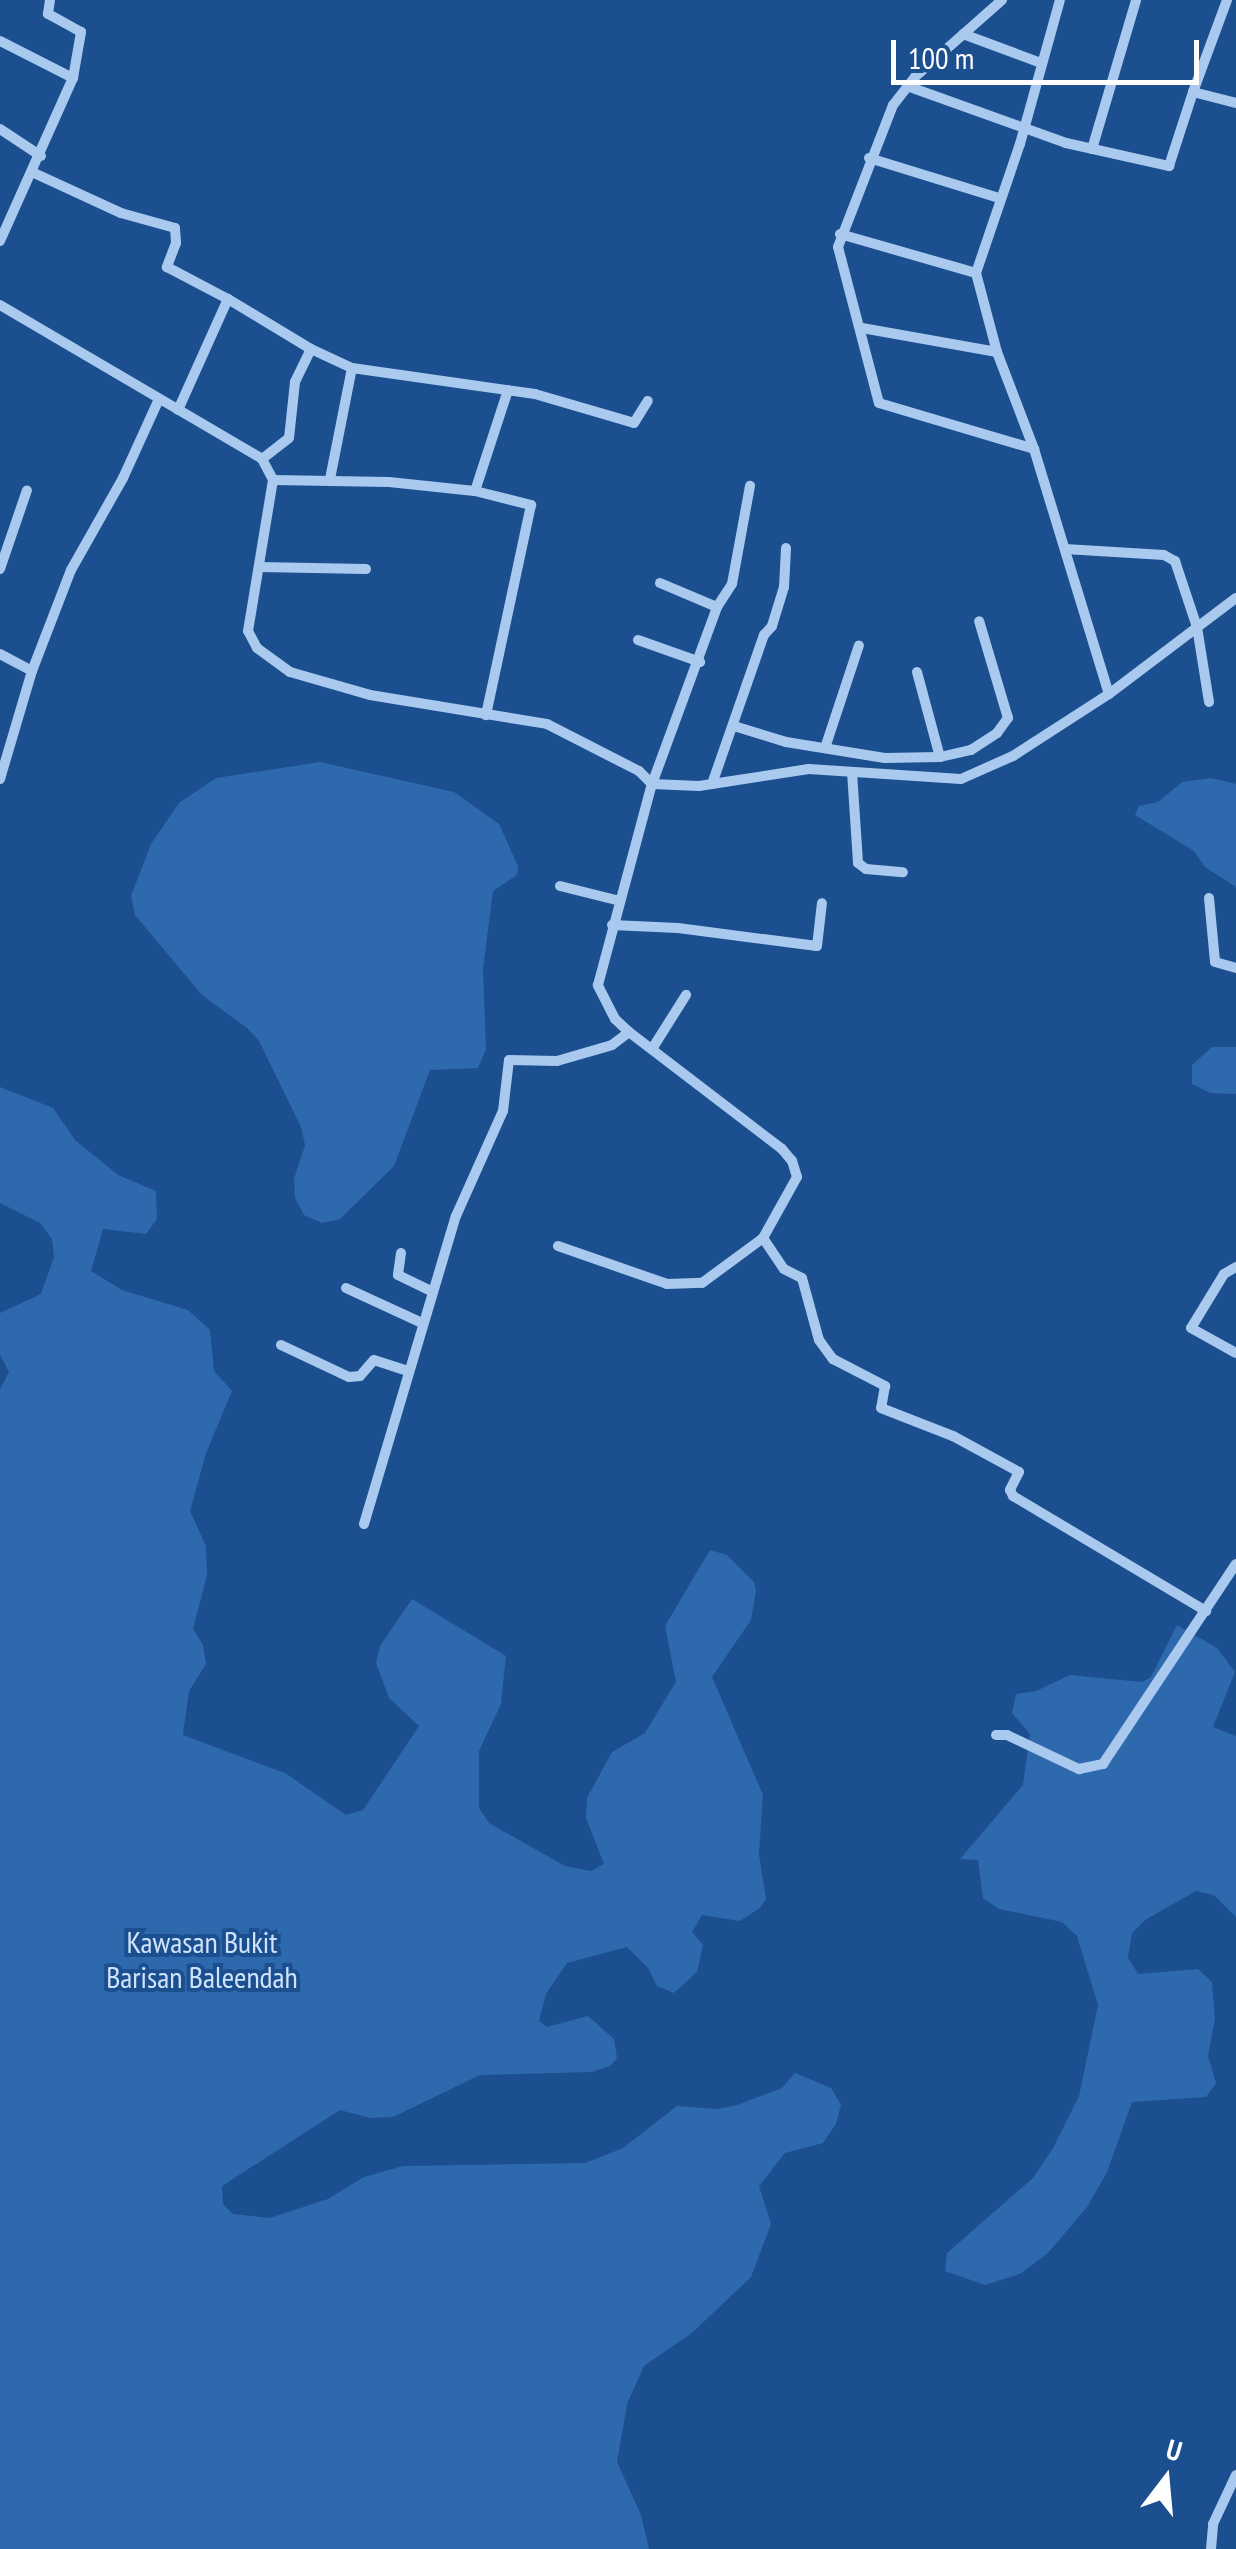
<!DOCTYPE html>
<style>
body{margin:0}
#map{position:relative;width:1236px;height:2549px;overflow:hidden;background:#1b4f8f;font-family:"PT Sans Narrow",sans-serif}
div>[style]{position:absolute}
.green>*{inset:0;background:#2e69ad}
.street>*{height:10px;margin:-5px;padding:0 5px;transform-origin:5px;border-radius:5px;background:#a9c9ee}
span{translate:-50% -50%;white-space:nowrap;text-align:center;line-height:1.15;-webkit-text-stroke:8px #1b4f8f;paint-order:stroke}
.park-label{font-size:30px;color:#cfe3fa}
.north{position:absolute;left:1116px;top:2429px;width:100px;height:100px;-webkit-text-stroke:8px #1b4f8f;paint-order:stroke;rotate:16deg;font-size:28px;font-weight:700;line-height:40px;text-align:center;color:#fff}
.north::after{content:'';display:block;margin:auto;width:35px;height:45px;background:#fff;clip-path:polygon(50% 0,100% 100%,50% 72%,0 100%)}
.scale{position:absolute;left:891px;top:40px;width:308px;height:45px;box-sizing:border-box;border:5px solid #fff;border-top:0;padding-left:12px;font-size:30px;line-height:35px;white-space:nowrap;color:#fff;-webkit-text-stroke:8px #1b4f8f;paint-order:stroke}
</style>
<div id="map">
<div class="green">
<i style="clip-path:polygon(320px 762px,454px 792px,499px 824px,518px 866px,517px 875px,493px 891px,483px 969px,486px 1049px,478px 1068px,430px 1070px,394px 1166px,340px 1219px,322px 1223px,304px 1215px,295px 1198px,294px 1179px,305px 1145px,301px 1127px,259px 1041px,247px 1028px,202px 995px,135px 915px,131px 896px,151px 844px,179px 803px,216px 778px)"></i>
<i style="clip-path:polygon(1211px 778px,1236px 784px,1236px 887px,1205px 867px,1194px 851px,1135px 815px,1139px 806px,1158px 802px,1182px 782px)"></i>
<i style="clip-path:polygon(1212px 1047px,1236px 1047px,1236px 1094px,1210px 1093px,1192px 1084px,1192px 1065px)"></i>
<i style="clip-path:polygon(0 1087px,53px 1108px,75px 1140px,118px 1175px,156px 1191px,157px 1219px,146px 1234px,103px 1229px,91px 1271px,122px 1290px,188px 1310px,210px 1330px,214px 1371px,232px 1391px,206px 1453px,190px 1511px,206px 1546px,207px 1575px,193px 1629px,203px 1645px,206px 1664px,189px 1691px,183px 1735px,285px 1773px,346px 1815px,363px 1810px,419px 1726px,389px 1698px,376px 1663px,380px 1646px,412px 1599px,506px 1656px,501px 1704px,479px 1751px,479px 1808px,489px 1823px,565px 1866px,591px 1871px,604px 1864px,586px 1818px,587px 1798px,612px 1752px,645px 1733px,676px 1682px,665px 1626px,710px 1550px,727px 1555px,754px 1582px,756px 1590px,751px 1620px,712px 1677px,763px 1795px,759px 1854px,766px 1899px,760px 1908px,740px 1921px,702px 1915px,692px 1932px,703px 1945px,697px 1972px,674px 1993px,657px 1986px,648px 1968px,627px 1947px,567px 1963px,546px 1994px,539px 2021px,547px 2027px,588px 2016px,614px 2039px,617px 2058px,610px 2066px,592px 2072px,480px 2075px,393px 2117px,370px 2118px,340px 2110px,222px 2186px,223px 2204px,233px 2214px,270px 2218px,328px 2199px,364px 2177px,403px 2166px,585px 2163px,623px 2148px,677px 2106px,717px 2109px,737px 2105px,782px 2088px,795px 2073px,831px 2088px,841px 2105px,836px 2124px,823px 2143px,785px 2153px,759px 2186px,771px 2224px,751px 2277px,693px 2332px,644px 2366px,627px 2404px,617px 2462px,641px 2515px,649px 2549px,0 2549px,0 1389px,9px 1372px,0 1355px,0 1313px,41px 1294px,54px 1257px,52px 1239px,40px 1223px,0 1203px)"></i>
<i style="clip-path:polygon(1177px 1625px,1217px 1648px,1235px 1672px,1213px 1727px,1236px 1736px,1236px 1917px,1214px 1895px,1196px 1891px,1145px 1920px,1132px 1933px,1128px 1958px,1138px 1974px,1198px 1969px,1212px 1982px,1215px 2019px,1208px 2056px,1216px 2083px,1206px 2097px,1132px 2102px,1107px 2172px,1087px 2207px,1048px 2253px,1020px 2274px,985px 2285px,945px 2271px,947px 2253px,1033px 2178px,1053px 2148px,1079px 2096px,1098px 2005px,1077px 1936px,1062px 1922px,999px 1909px,983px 1898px,978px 1860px,960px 1859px,1023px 1785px,1030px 1734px,1012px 1713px,1016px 1694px,1036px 1691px,1070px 1675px,1142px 1682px,1151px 1677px)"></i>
</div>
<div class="street">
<i style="left:1002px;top:0;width:116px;rotate:138.5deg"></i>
<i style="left:915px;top:77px;width:36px;rotate:128deg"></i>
<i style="left:893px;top:105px;width:152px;rotate:111.2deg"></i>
<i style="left:838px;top:247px;width:161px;rotate:75.3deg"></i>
<i style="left:879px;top:403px;width:162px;rotate:16.5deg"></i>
<i style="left:1034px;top:449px;width:256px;rotate:73deg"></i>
<i style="left:963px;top:34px;width:83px;rotate:20.4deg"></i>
<i style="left:0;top:41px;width:82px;rotate:26.9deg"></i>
<i style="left:907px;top:86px;width:169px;rotate:19.7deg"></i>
<i style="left:1066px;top:143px;width:106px;rotate:12.6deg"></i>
<i style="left:1169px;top:166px;width:78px;rotate:-72deg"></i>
<i style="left:1193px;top:92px;width:44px;rotate:14.3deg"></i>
<i style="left:1193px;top:92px;width:98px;rotate:-69.7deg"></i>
<i style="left:0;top:129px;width:49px;rotate:33.4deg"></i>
<i style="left:1092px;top:149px;width:155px;rotate:-73.5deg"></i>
<i style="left:869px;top:158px;width:136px;rotate:17.1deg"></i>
<i style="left:34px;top:173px;width:96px;rotate:24.7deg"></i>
<i style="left:121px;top:213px;width:56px;rotate:15.5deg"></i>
<i style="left:175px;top:228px;width:15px;rotate:86deg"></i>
<i style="left:176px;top:243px;width:26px;rotate:111deg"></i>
<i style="left:167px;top:267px;width:69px;rotate:27.7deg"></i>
<i style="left:840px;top:234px;width:141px;rotate:16deg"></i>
<i style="left:0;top:241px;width:179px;rotate:-65.9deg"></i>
<i style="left:73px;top:78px;width:47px;rotate:-80.1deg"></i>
<i style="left:81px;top:32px;width:38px;rotate:-151deg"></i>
<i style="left:48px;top:14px;width:14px;rotate:-82deg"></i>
<i style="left:0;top:305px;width:304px;rotate:30.4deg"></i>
<i style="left:262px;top:459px;width:24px;rotate:62deg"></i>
<i style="left:273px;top:480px;width:153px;rotate:99.4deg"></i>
<i style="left:248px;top:631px;width:19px;rotate:62deg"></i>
<i style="left:257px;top:648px;width:41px;rotate:36deg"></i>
<i style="left:290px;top:672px;width:83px;rotate:16deg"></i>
<i style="left:370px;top:695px;width:179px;rotate:9.3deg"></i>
<i style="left:547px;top:724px;width:103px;rotate:27.1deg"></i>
<i style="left:639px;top:771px;width:18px;rotate:45deg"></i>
<i style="left:652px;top:784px;width:47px;rotate:2.4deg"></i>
<i style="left:699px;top:786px;width:111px;rotate:-8.8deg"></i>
<i style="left:809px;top:769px;width:152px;rotate:3.8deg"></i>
<i style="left:961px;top:779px;width:57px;rotate:-23.9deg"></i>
<i style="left:1013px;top:756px;width:114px;rotate:-32.9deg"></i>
<i style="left:1109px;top:694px;width:159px;rotate:-37.1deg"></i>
<i style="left:862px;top:328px;width:137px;rotate:10.1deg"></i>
<i style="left:311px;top:349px;width:45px;rotate:24.9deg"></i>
<i style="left:178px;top:410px;width:122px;rotate:-65.8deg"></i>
<i style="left:228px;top:299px;width:97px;rotate:31.1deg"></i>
<i style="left:311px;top:349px;width:37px;rotate:116deg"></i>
<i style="left:295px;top:382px;width:56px;rotate:96.1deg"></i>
<i style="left:289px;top:438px;width:34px;rotate:142deg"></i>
<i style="left:1034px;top:449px;width:104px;rotate:-110.9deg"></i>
<i style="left:997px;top:352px;width:82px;rotate:-104.9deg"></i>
<i style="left:976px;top:273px;width:136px;rotate:-71.2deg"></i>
<i style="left:1020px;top:144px;width:149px;rotate:-74.5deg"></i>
<i style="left:330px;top:479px;width:113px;rotate:-78.8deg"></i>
<i style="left:352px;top:368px;width:185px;rotate:8.1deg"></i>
<i style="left:535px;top:394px;width:103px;rotate:16.3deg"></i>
<i style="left:634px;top:423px;width:26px;rotate:-58deg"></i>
<i style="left:273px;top:480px;width:116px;rotate:1deg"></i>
<i style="left:389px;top:482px;width:86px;rotate:6deg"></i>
<i style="left:475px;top:491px;width:58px;rotate:14deg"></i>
<i style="left:531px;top:505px;width:215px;rotate:102.1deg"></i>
<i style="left:475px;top:491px;width:106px;rotate:-71.9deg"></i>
<i style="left:1065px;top:549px;width:99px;rotate:3.5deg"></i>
<i style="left:1164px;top:555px;width:13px;rotate:29deg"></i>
<i style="left:1175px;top:561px;width:70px;rotate:71.6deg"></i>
<i style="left:1197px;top:627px;width:76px;rotate:80.9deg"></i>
<i style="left:259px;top:567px;width:107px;rotate:1.1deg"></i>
<i style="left:0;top:569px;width:83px;rotate:-71.1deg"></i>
<i style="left:660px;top:583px;width:62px;rotate:22.8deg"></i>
<i style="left:638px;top:640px;width:66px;rotate:19.5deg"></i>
<i style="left:0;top:654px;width:36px;rotate:28deg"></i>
<i style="left:917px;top:672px;width:88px;rotate:74.9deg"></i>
<i style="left:734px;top:726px;width:54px;rotate:17.1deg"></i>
<i style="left:786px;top:742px;width:100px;rotate:9.2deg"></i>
<i style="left:885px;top:758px;width:55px;rotate:-1deg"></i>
<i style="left:940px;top:757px;width:32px;rotate:-13deg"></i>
<i style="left:971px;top:750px;width:31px;rotate:-33deg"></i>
<i style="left:997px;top:733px;width:19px;rotate:-54deg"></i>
<i style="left:1008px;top:718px;width:101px;rotate:-106.6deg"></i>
<i style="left:825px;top:748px;width:108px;rotate:-71.7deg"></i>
<i style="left:852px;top:772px;width:91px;rotate:86.2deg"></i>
<i style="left:858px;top:863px;width:10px;rotate:37deg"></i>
<i style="left:866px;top:869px;width:37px;rotate:5deg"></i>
<i style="left:0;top:779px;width:113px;rotate:-73.5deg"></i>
<i style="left:32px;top:671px;width:108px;rotate:-68.9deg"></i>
<i style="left:71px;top:570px;width:106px;rotate:-60.5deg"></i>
<i style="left:123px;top:478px;width:87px;rotate:-65.5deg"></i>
<i style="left:712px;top:784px;width:158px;rotate:-70.8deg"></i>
<i style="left:764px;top:635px;width:12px;rotate:-48deg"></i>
<i style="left:772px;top:626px;width:41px;rotate:-72.9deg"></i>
<i style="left:784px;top:587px;width:39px;rotate:-87deg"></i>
<i style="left:560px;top:886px;width:62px;rotate:14deg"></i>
<i style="left:1209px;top:898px;width:64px;rotate:84.6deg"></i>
<i style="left:1215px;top:962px;width:22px;rotate:16deg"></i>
<i style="left:612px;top:925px;width:66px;rotate:2.6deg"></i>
<i style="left:678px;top:928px;width:140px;rotate:7.4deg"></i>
<i style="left:817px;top:946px;width:43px;rotate:-83.4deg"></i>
<i style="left:652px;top:1049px;width:64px;rotate:-57.8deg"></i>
<i style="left:763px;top:1238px;width:37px;rotate:56deg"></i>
<i style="left:784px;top:1269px;width:20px;rotate:27deg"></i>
<i style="left:802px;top:1278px;width:64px;rotate:74.7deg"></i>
<i style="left:819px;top:1340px;width:24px;rotate:54deg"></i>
<i style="left:833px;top:1359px;width:59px;rotate:27.4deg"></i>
<i style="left:885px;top:1386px;width:22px;rotate:100deg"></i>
<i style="left:881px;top:1408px;width:77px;rotate:21.3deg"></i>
<i style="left:953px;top:1436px;width:75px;rotate:28.6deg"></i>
<i style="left:1019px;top:1472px;width:20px;rotate:117deg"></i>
<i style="left:1010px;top:1490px;width:7px;rotate:63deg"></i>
<i style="left:1013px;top:1496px;width:225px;rotate:30.8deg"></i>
<i style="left:558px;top:1246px;width:115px;rotate:19.2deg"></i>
<i style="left:667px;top:1284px;width:35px;rotate:-2deg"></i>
<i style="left:702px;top:1283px;width:76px;rotate:-36.4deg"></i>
<i style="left:763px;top:1238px;width:70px;rotate:-60.9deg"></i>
<i style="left:797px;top:1177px;width:17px;rotate:-107deg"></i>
<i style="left:792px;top:1161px;width:16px;rotate:-130deg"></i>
<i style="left:782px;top:1149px;width:193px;rotate:-142.6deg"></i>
<i style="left:629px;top:1032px;width:19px;rotate:-137deg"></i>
<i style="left:615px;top:1019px;width:38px;rotate:-117deg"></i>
<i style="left:598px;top:985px;width:208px;rotate:-75deg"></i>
<i style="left:652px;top:784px;width:189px;rotate:-69.8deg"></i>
<i style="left:717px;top:607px;width:27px;rotate:-57deg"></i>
<i style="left:732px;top:584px;width:100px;rotate:-79.6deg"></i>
<i style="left:401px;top:1253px;width:22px;rotate:98deg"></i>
<i style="left:398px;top:1275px;width:39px;rotate:26deg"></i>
<i style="left:1236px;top:1267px;width:14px;rotate:150deg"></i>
<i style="left:1224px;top:1274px;width:63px;rotate:121.4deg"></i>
<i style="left:1191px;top:1328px;width:51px;rotate:29.1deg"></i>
<i style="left:346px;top:1288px;width:84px;rotate:24.7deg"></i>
<i style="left:281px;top:1345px;width:75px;rotate:25.2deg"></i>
<i style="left:349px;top:1377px;width:11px;rotate:-5deg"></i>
<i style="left:360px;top:1376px;width:21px;rotate:-49deg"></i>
<i style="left:374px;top:1360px;width:36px;rotate:18deg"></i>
<i style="left:364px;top:1524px;width:321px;rotate:-73.4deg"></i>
<i style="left:456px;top:1216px;width:115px;rotate:-65.9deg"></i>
<i style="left:503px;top:1111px;width:51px;rotate:-83.3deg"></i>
<i style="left:509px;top:1060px;width:48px;rotate:1.2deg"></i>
<i style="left:557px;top:1061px;width:57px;rotate:-16.2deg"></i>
<i style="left:612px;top:1045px;width:21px;rotate:-37deg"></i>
<i style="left:996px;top:1735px;width:11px"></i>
<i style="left:1007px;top:1735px;width:80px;rotate:25.3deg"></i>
<i style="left:1079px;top:1769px;width:25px;rotate:-12deg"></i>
<i style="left:1103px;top:1764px;width:240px;rotate:-56.4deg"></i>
<i style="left:1211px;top:2549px;width:25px;rotate:-85deg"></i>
<i style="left:1213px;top:2524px;width:54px;rotate:-64.9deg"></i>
</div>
<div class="park-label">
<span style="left:202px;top:1959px">Kawasan Bukit<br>Barisan Baleendah</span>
</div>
<div class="north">U</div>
<div class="scale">100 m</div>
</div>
